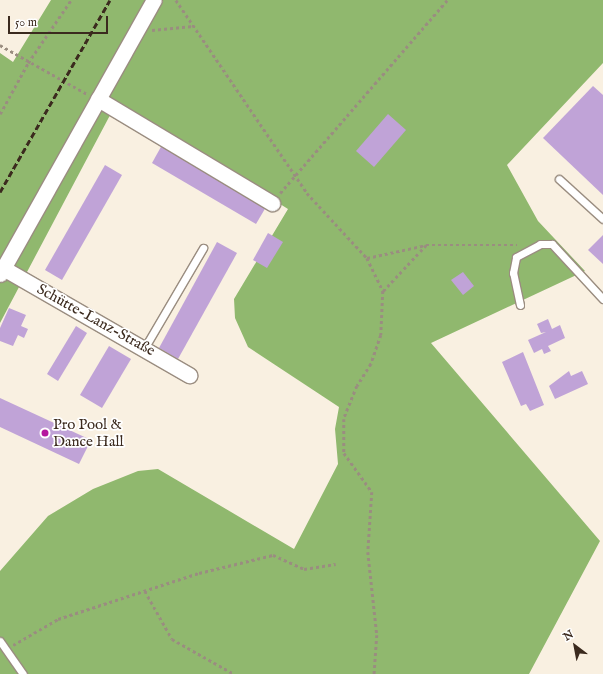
<!DOCTYPE html>
<meta charset="utf-8">
<style>
body{margin:0}
#map{position:relative;width:603px;height:674px;overflow:hidden;background:#f9f0e1;font-family:"IM FELL English",serif}
div>[style]{position:absolute}
.forest>*{inset:0;background:#90b86e}
.building>*{inset:0;background:#c0a3d7}
.path>*{height:2.5px;margin-top:-1.25px;transform-origin:0;background:repeating-linear-gradient(90deg,#9a8d80 0 3px,transparent 0 6px)}
.roads{filter:drop-shadow(1px 0 #9a8d80) drop-shadow(-1px 0 #9a8d80) drop-shadow(0 1px #9a8d80) drop-shadow(0 -1px #9a8d80)}
.lane>*{height:7px;margin:-3.5px;padding:0 3.5px;transform-origin:3.5px;border-radius:3.5px;background:#fff}
.street>*{height:15px;margin:-7.5px;padding:0 7.5px;transform-origin:7.5px;border-radius:7.5px;background:#fff}
.rail>*{height:3px;margin-top:-1.5px;transform-origin:0;background:repeating-linear-gradient(90deg,#3b2a1e 0 6px,transparent 0 9px)}
.dots>*{width:11px;height:11px;translate:-50% -50%;box-sizing:border-box;border:2px solid #fff;border-radius:50%}
span{translate:-50% -50%;white-space:nowrap;text-align:center;line-height:1.15;-webkit-text-stroke:3.5px #fff;paint-order:stroke}
.street-label{font-size:15px;color:#3b2a1e}
.poi-label{font-size:15px;color:#3b2a1e}
.left{translate:0 -50%;text-align:left}
.north{position:absolute;left:555px;top:626px;width:40px;height:40px;-webkit-text-stroke:3px #fff;paint-order:stroke;rotate:328deg;font-size:11px;font-weight:700;line-height:16px;text-align:center;color:#3b2a1e}
.north::after{content:'';display:block;margin:auto;width:14px;height:18px;background:#3b2a1e;clip-path:polygon(50% 0,100% 100%,50% 72%,0 100%)}
.scale{position:absolute;left:8px;top:16px;width:100px;height:18px;box-sizing:border-box;border:2px solid #3b2a1e;border-top:0;padding-left:5px;font-size:12px;line-height:14px;white-space:nowrap;color:#3b2a1e;-webkit-text-stroke:3px #fff;paint-order:stroke}
</style>
<div id="map">
<div class="forest">
<i style="clip-path:polygon(51px 0,603px 0,603px 63px,507px 165px,538px 221px,585px 271px,431px 343px,600px 541px,529px 674px,0 674px,0 571px,48px 516px,93px 489px,138px 471px,158px 469px,294px 549px,338px 464px,335px 429px,339px 407px,248px 347px,235px 318px,234px 299px,288px 209px,117px 102px,0 323px,0 53px,13px 62px)"></i>
</div>
<div class="building">
<i style="clip-path:polygon(593px 86px,603px 95px,603px 195px,543px 138px)"></i>
<i style="clip-path:polygon(388px 114px,406px 130px,374px 167px,356px 151px)"></i>
<i style="clip-path:polygon(162px 145px,266px 207px,256px 224px,152px 163px)"></i>
<i style="clip-path:polygon(105px 165px,122px 175px,62px 280px,45px 270px)"></i>
<i style="clip-path:polygon(268px 233px,283px 242px,267px 268px,253px 260px)"></i>
<i style="clip-path:polygon(603px 235px,603px 264px,588px 250px)"></i>
<i style="clip-path:polygon(217px 242px,237px 253px,178px 359px,159px 348px)"></i>
<i style="clip-path:polygon(463px 272px,474px 286px,463px 295px,451px 280px)"></i>
<i style="clip-path:polygon(9px 308px,26px 315px,21px 326px,28px 329px,24px 338px,18px 335px,13px 346px,0 341px,0 328px)"></i>
<i style="clip-path:polygon(548px 319px,552px 329px,560px 325px,565px 338px,548px 346px,551px 351px,544px 354px,542px 349px,534px 353px,528px 340px,546px 332px,541px 333px,537px 324px)"></i>
<i style="clip-path:polygon(76px 326px,87px 333px,58px 381px,47px 374px)"></i>
<i style="clip-path:polygon(109px 346px,131px 359px,102px 408px,80px 395px)"></i>
<i style="clip-path:polygon(523px 352px,544px 405px,530px 411px,526px 404px,521px 406px,502px 362px)"></i>
<i style="clip-path:polygon(569px 371px,571px 376px,582px 371px,588px 384px,555px 399px,549px 386px)"></i>
<i style="clip-path:polygon(0 398px,91px 440px,79px 464px,0 427px)"></i>
</div>
<div class="path">
<i style="left:176px;top:0;width:233px;rotate:55.8deg"></i>
<i style="left:307px;top:193px;width:88px;rotate:47.3deg"></i>
<i style="left:367px;top:258px;width:37px;rotate:64deg"></i>
<i style="left:383px;top:291px;width:44px;rotate:92.6deg"></i>
<i style="left:381px;top:335px;width:31px;rotate:109deg"></i>
<i style="left:371px;top:364px;width:26px;rotate:122deg"></i>
<i style="left:357px;top:386px;width:35px;rotate:112deg"></i>
<i style="left:344px;top:419px;width:34px;rotate:90deg"></i>
<i style="left:344px;top:453px;width:48px;rotate:54.3deg"></i>
<i style="left:372px;top:492px;width:60px;rotate:93.8deg"></i>
<i style="left:368px;top:552px;width:83px;rotate:83.8deg"></i>
<i style="left:377px;top:635px;width:39px;rotate:94deg"></i>
<i style="left:152px;top:30px;width:41px;rotate:-5.6deg"></i>
<i style="left:0;top:45px;width:100px;rotate:29.4deg"></i>
<i style="left:0;top:114px;width:58px;rotate:-61.2deg"></i>
<i style="left:28px;top:63px;width:76px;rotate:-55.7deg"></i>
<i style="left:280px;top:193px;width:255px;rotate:-49.1deg"></i>
<i style="left:367px;top:258px;width:60px;rotate:-12.4deg"></i>
<i style="left:426px;top:245px;width:91px"></i>
<i style="left:383px;top:291px;width:63px;rotate:-46.9deg"></i>
<i style="left:145px;top:591px;width:55px;rotate:60.6deg"></i>
<i style="left:172px;top:639px;width:71px;rotate:29.4deg"></i>
<i style="left:13px;top:645px;width:52px;rotate:-30deg"></i>
<i style="left:58px;top:619px;width:148px;rotate:-18.1deg"></i>
<i style="left:199px;top:573px;width:76px;rotate:-13.7deg"></i>
<i style="left:273px;top:555px;width:34px;rotate:24deg"></i>
<i style="left:304px;top:569px;width:32px;rotate:-9deg"></i>
</div>
<div class="roads">
<div class="lane">
<i style="left:559px;top:179px;width:59px;rotate:42.3deg"></i>
<i style="left:520px;top:305px;width:33px;rotate:-102deg"></i>
<i style="left:513px;top:273px;width:16px;rotate:-79deg"></i>
<i style="left:516px;top:257px;width:27px;rotate:-28deg"></i>
<i style="left:540px;top:244px;width:12px"></i>
<i style="left:552px;top:244px;width:75px;rotate:47.2deg"></i>
<i style="left:145px;top:347px;width:115px;rotate:-59.6deg"></i>
<i style="left:0;top:641px;width:40px;rotate:55.1deg"></i>
</div>
<div class="street">
<i style="left:98px;top:99px;width:203px;rotate:30.9deg"></i>
<i style="left:3px;top:268px;width:215px;rotate:29.9deg"></i>
<i style="left:0;top:274px;width:314px;rotate:-60.7deg"></i>
</div>
</div>
<div class="rail">
<i style="left:0;top:192px;width:221px;rotate:-60.2deg"></i>
</div>
<div class="dots">
<i style="left:45px;top:433px;background:#b5179e"></i>
</div>
<div class="street-label">
<span style="left:96px;top:320px;rotate:29deg">Schütte-Lanz-Straße</span>
</div>
<div class="poi-label">
<span class="left" style="left:53px;top:433px">Pro Pool &amp;<br>Dance Hall</span>
</div>
<div class="north">N</div>
<div class="scale">50 m</div>
</div>
